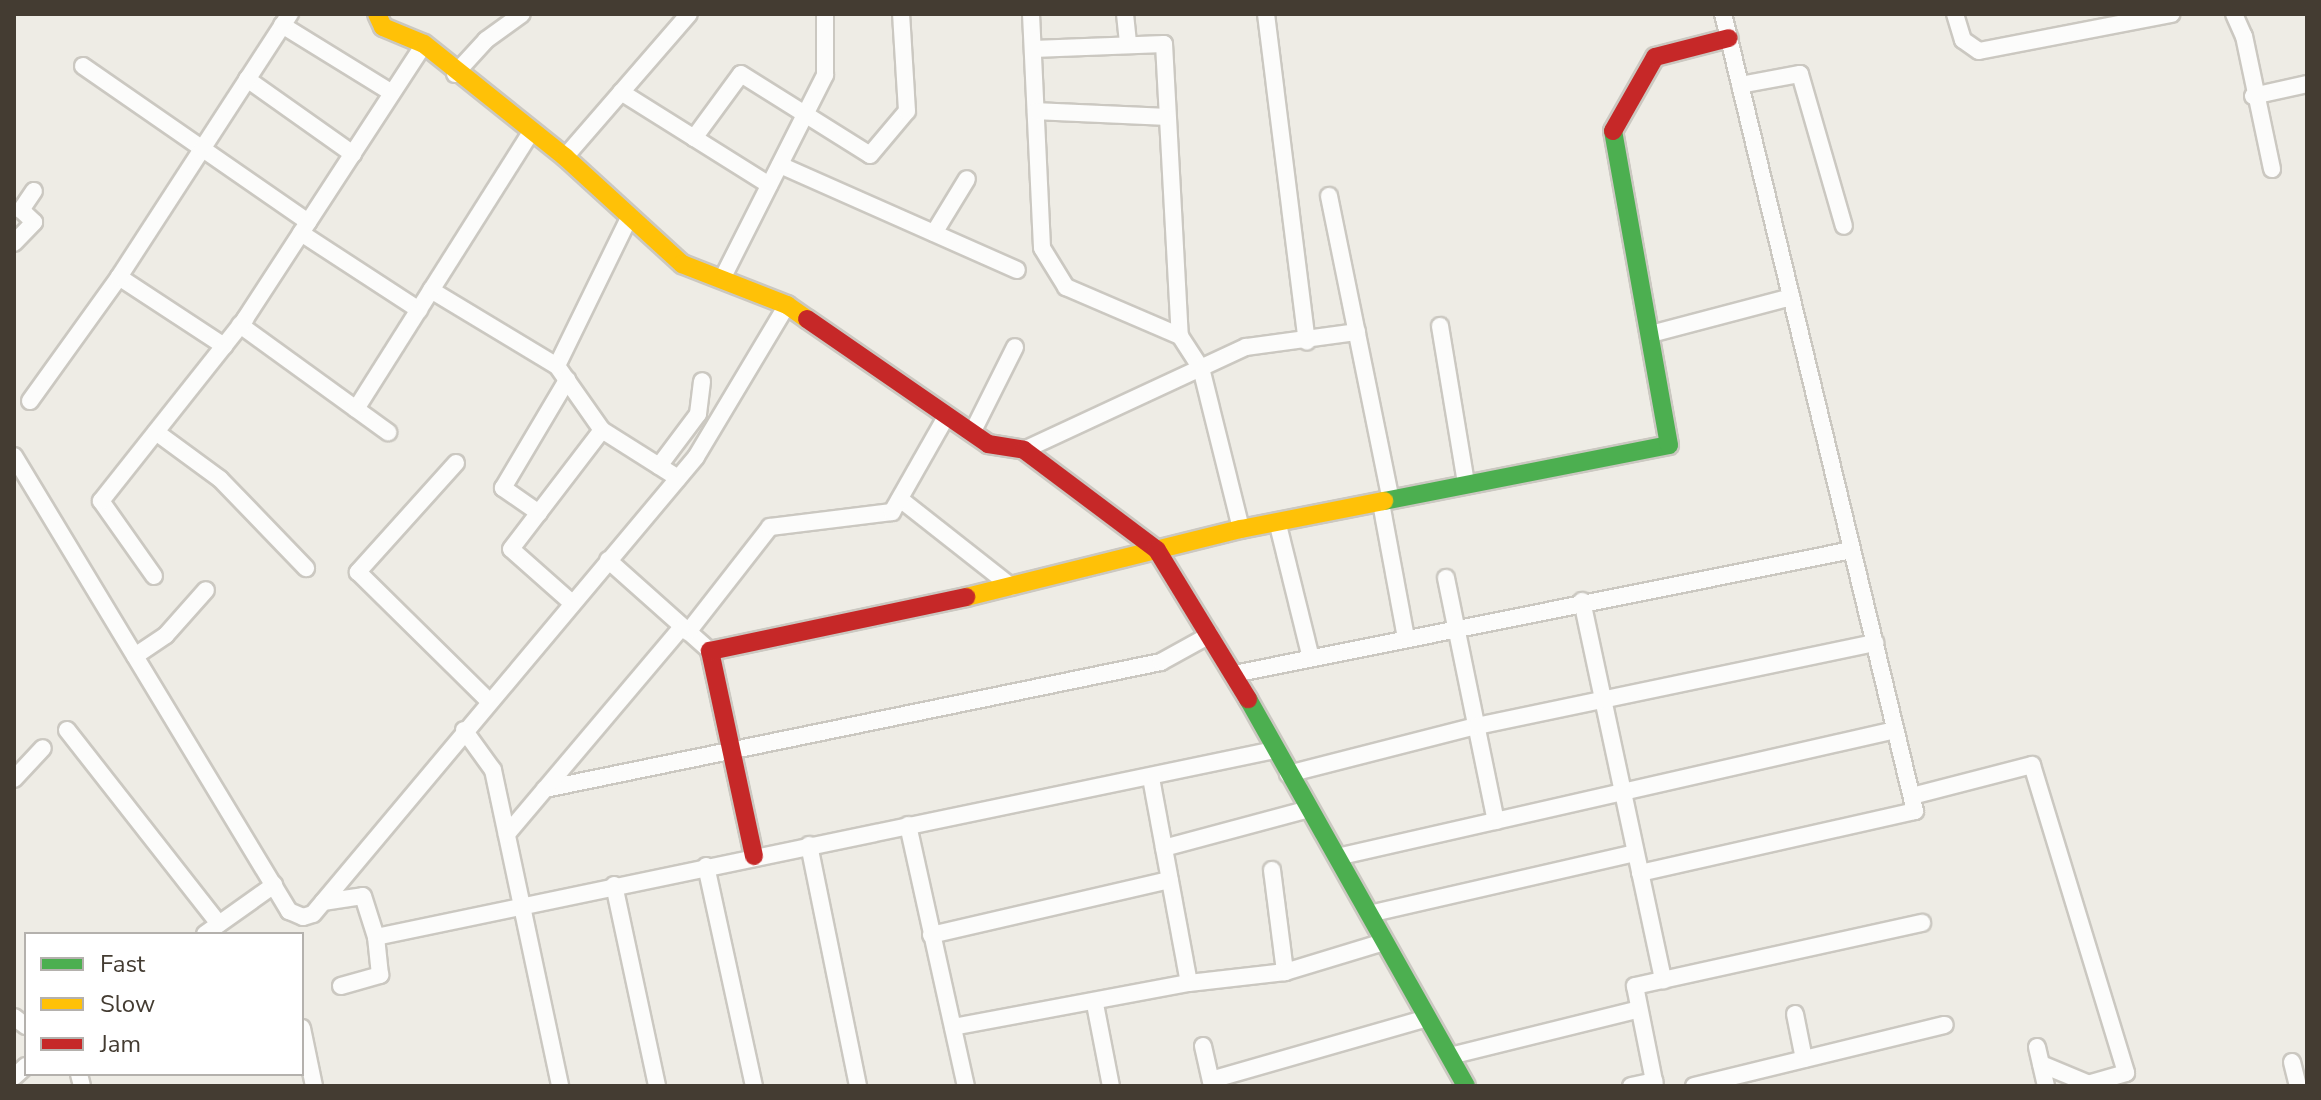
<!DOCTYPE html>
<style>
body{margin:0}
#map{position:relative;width:2321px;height:1100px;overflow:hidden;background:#eeece5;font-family:"Nunito Sans",sans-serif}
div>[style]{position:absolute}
.roads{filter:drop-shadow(2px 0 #cbc8c1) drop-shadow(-2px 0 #cbc8c1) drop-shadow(0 2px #cbc8c1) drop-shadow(0 -2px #cbc8c1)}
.street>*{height:16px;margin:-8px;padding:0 8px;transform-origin:8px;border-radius:8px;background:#fcfcfb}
.fast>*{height:18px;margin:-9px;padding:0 9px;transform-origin:9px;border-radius:9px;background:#4caf50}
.slow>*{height:18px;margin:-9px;padding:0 9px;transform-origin:9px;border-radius:9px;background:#ffc107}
.jam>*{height:18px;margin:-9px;padding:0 9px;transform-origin:9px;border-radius:9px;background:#c62828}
span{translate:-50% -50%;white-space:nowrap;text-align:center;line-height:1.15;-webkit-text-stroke:8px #fff;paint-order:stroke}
.frame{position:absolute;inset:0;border:16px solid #443c32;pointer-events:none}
.legend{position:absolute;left:24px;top:932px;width:280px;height:144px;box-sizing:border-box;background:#fff;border:2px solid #b4b1ad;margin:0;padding:10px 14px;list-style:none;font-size:24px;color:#443c32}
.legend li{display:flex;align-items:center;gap:16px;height:40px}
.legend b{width:40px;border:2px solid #b4b1ad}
</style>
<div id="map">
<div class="roads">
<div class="street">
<i style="left:1031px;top:14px;width:234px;rotate:87.3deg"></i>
<i style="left:1042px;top:248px;width:46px;rotate:58.4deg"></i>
<i style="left:1066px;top:287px;width:124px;rotate:23.3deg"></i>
<i style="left:1125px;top:14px;width:31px;rotate:84deg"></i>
<i style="left:1266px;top:14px;width:330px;rotate:82.9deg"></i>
<i style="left:1955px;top:14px;width:27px;rotate:73deg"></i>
<i style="left:1963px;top:40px;width:19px;rotate:35deg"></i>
<i style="left:1979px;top:51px;width:196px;rotate:-10.9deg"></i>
<i style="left:2234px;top:14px;width:24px;rotate:66deg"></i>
<i style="left:2244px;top:36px;width:136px;rotate:78.1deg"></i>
<i style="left:282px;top:25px;width:129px;rotate:31.7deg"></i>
<i style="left:1033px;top:49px;width:131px;rotate:-2.2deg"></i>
<i style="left:1164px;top:44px;width:292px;rotate:86.9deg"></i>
<i style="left:1180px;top:336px;width:38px;rotate:57deg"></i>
<i style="left:1201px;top:368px;width:166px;rotate:76deg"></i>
<i style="left:83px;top:66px;width:274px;rotate:34.7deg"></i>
<i style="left:455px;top:74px;width:46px;rotate:-47.6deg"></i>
<i style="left:486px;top:40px;width:44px;rotate:-35.8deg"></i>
<i style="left:247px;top:79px;width:130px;rotate:35.3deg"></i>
<i style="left:1740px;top:85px;width:61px;rotate:-10.4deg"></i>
<i style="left:1800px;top:74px;width:158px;rotate:73.9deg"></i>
<i style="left:621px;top:92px;width:175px;rotate:32.1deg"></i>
<i style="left:2253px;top:96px;width:55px;rotate:-12.5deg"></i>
<i style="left:1036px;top:111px;width:130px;rotate:2.6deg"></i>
<i style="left:694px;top:138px;width:79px;rotate:-53.7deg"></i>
<i style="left:741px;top:74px;width:152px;rotate:32.1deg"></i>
<i style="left:870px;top:155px;width:57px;rotate:-49.9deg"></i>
<i style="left:907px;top:111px;width:97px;rotate:-93.5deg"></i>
<i style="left:565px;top:157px;width:189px;rotate:-49.1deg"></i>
<i style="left:780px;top:165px;width:259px;rotate:23.9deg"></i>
<i style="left:1329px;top:196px;width:310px;rotate:78.5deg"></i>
<i style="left:630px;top:216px;width:167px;rotate:116deg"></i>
<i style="left:557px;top:366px;width:78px;rotate:54.9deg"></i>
<i style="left:602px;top:430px;width:90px;rotate:32.3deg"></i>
<i style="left:301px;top:233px;width:141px;rotate:33.1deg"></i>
<i style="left:934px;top:233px;width:63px;rotate:-58.6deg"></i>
<i style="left:14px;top:243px;width:29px;rotate:-46deg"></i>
<i style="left:34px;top:222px;width:18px;rotate:-137deg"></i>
<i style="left:21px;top:210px;width:23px;rotate:-56deg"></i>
<i style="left:119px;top:277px;width:126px;rotate:33.3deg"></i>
<i style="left:722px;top:279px;width:229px;rotate:-63.2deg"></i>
<i style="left:825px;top:75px;width:61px;rotate:-90deg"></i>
<i style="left:431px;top:290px;width:147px;rotate:31.1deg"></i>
<i style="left:240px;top:325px;width:183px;rotate:35.9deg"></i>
<i style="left:1440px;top:326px;width:159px;rotate:80.6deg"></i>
<i style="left:1651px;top:334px;width:145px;rotate:-14.8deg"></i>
<i style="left:30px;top:401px;width:153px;rotate:-54.3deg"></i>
<i style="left:119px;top:277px;width:314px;rotate:-57deg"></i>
<i style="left:356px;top:409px;width:328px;rotate:-57.7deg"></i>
<i style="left:156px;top:432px;width:79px;rotate:36.3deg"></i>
<i style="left:220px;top:479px;width:124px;rotate:46deg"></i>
<i style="left:972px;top:433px;width:96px;rotate:-63.4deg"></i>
<i style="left:1024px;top:450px;width:245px;rotate:-24.9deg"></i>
<i style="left:1246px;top:347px;width:112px;rotate:-7.7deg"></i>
<i style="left:14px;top:456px;width:532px;rotate:58.85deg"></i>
<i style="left:289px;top:911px;width:15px;rotate:23deg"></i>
<i style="left:303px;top:917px;width:10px;rotate:-17deg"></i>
<i style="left:313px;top:914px;width:596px;rotate:-50.03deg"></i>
<i style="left:696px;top:457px;width:177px;rotate:-59.1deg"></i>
<i style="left:456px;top:463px;width:147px;rotate:132deg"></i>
<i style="left:358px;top:572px;width:184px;rotate:44.6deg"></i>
<i style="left:659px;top:466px;width:65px;rotate:-53.1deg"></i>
<i style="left:698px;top:414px;width:33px;rotate:-83deg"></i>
<i style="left:900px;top:499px;width:142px;rotate:38.2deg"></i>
<i style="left:1381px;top:503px;width:137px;rotate:79.5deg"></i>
<i style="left:539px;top:513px;width:44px;rotate:-145.2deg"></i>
<i style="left:503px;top:488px;width:126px;rotate:-59.3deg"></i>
<i style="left:1278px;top:525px;width:137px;rotate:76.1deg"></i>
<i style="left:608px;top:560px;width:137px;rotate:41.7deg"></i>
<i style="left:154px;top:576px;width:92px;rotate:-125.2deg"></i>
<i style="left:101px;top:501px;width:232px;rotate:-51.6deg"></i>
<i style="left:245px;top:319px;width:328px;rotate:-56.9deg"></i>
<i style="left:1446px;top:578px;width:248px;rotate:78.4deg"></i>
<i style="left:1582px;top:601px;width:388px;rotate:77.9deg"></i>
<i style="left:572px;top:603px;width:81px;rotate:-138.5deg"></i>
<i style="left:511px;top:549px;width:150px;rotate:-52.6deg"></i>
<i style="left:688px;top:632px;width:133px;rotate:-52deg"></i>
<i style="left:770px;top:527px;width:123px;rotate:-7deg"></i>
<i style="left:892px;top:512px;width:109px;rotate:-60.4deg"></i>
<i style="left:135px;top:656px;width:37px;rotate:-34deg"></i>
<i style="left:166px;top:635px;width:60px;rotate:-48.4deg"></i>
<i style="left:1234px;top:674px;width:630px;rotate:-11.35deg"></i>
<i style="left:67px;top:730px;width:246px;rotate:51.9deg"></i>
<i style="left:464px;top:730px;width:49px;rotate:54.1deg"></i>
<i style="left:493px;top:770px;width:323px;rotate:78deg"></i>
<i style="left:1288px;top:774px;width:195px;rotate:-14.3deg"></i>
<i style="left:1477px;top:726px;width:407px;rotate:-11.8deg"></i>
<i style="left:1151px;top:778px;width:208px;rotate:79.5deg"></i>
<i style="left:14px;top:779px;width:42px;rotate:-46.9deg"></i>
<i style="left:545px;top:789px;width:629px;rotate:-11.65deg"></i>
<i style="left:1161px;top:662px;width:56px;rotate:-28.9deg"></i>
<i style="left:1912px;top:796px;width:124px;rotate:-14.5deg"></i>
<i style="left:2032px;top:765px;width:322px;rotate:73deg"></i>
<i style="left:2126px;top:1073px;width:47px;rotate:163.9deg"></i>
<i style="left:908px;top:825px;width:267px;rotate:77.5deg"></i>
<i style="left:507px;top:834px;width:271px;rotate:-49.8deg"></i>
<i style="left:809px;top:845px;width:246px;rotate:78.5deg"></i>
<i style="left:1164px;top:848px;width:151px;rotate:-15deg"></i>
<i style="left:1337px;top:857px;width:572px;rotate:-12.82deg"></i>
<i style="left:706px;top:866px;width:225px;rotate:77.7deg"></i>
<i style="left:1272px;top:870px;width:103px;rotate:82.7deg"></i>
<i style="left:1640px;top:873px;width:282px;rotate:-12.7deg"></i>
<i style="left:1915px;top:811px;width:820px;rotate:-103.54deg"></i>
<i style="left:614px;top:885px;width:206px;rotate:77.9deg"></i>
<i style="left:323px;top:902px;width:40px;rotate:-8.5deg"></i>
<i style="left:363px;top:896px;width:43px;rotate:72.4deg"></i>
<i style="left:376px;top:937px;width:917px;rotate:-11.76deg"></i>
<i style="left:1369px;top:914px;width:273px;rotate:-12.9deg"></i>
<i style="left:205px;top:934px;width:85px;rotate:-35.4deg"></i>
<i style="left:931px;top:935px;width:245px;rotate:-13deg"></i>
<i style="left:341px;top:986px;width:41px;rotate:-15.8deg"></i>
<i style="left:380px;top:975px;width:38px;rotate:-96deg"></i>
<i style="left:1095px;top:1004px;width:84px;rotate:79deg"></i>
<i style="left:1795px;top:1014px;width:46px;rotate:78.7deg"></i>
<i style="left:14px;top:1017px;width:15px;rotate:37deg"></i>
<i style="left:953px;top:1027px;width:240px;rotate:-10.6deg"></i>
<i style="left:1189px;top:983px;width:97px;rotate:-6.5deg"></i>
<i style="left:1285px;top:972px;width:103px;rotate:-16.9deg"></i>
<i style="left:302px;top:1028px;width:59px;rotate:78.3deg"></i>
<i style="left:1203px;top:1046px;width:41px;rotate:77.3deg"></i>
<i style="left:2037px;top:1047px;width:40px;rotate:77deg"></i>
<i style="left:1450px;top:1056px;width:192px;rotate:-13.9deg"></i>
<i style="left:2292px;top:1062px;width:25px;rotate:76deg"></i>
<i style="left:2041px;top:1064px;width:52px;rotate:22.6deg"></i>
<i style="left:79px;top:1074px;width:12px;rotate:76deg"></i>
<i style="left:14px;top:1077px;width:16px;rotate:-43deg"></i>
<i style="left:1211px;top:1080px;width:225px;rotate:-16deg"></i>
<i style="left:1631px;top:1086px;width:24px;rotate:-12deg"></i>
<i style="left:1655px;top:1086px;width:102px;rotate:-101.3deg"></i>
<i style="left:1635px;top:986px;width:294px;rotate:-12.4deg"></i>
<i style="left:1694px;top:1086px;width:258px;rotate:-13.7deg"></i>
</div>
<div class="fast">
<i style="left:1384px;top:501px;width:290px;rotate:-11.1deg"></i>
<i style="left:1669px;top:445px;width:319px;rotate:-100.1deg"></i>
<i style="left:1248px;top:699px;width:444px;rotate:60.6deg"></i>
</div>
<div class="slow">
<i style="left:377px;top:14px;width:14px;rotate:65deg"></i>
<i style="left:383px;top:27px;width:44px;rotate:22.5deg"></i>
<i style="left:424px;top:44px;width:181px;rotate:38.7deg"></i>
<i style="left:565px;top:157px;width:159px;rotate:42.4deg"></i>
<i style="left:682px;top:264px;width:113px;rotate:21.3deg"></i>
<i style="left:787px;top:305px;width:24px;rotate:35deg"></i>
<i style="left:966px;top:597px;width:283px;rotate:-13.9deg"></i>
<i style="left:1241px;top:529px;width:146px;rotate:-11.1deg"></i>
</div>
<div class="jam">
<i style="left:1613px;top:131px;width:85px;rotate:-60.4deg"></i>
<i style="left:1655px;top:57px;width:76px;rotate:-14.4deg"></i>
<i style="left:807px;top:319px;width:220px;rotate:34.6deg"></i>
<i style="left:988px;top:444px;width:36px;rotate:9deg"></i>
<i style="left:1024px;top:450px;width:166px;rotate:36.9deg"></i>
<i style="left:1157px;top:550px;width:175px;rotate:58.6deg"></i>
<i style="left:754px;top:856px;width:210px;rotate:-102.1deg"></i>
<i style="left:710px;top:651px;width:262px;rotate:-11.9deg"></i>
</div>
</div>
<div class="frame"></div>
<ul class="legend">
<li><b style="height:10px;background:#4caf50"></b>Fast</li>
<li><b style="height:10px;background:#ffc107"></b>Slow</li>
<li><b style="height:10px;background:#c62828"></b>Jam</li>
</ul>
</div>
